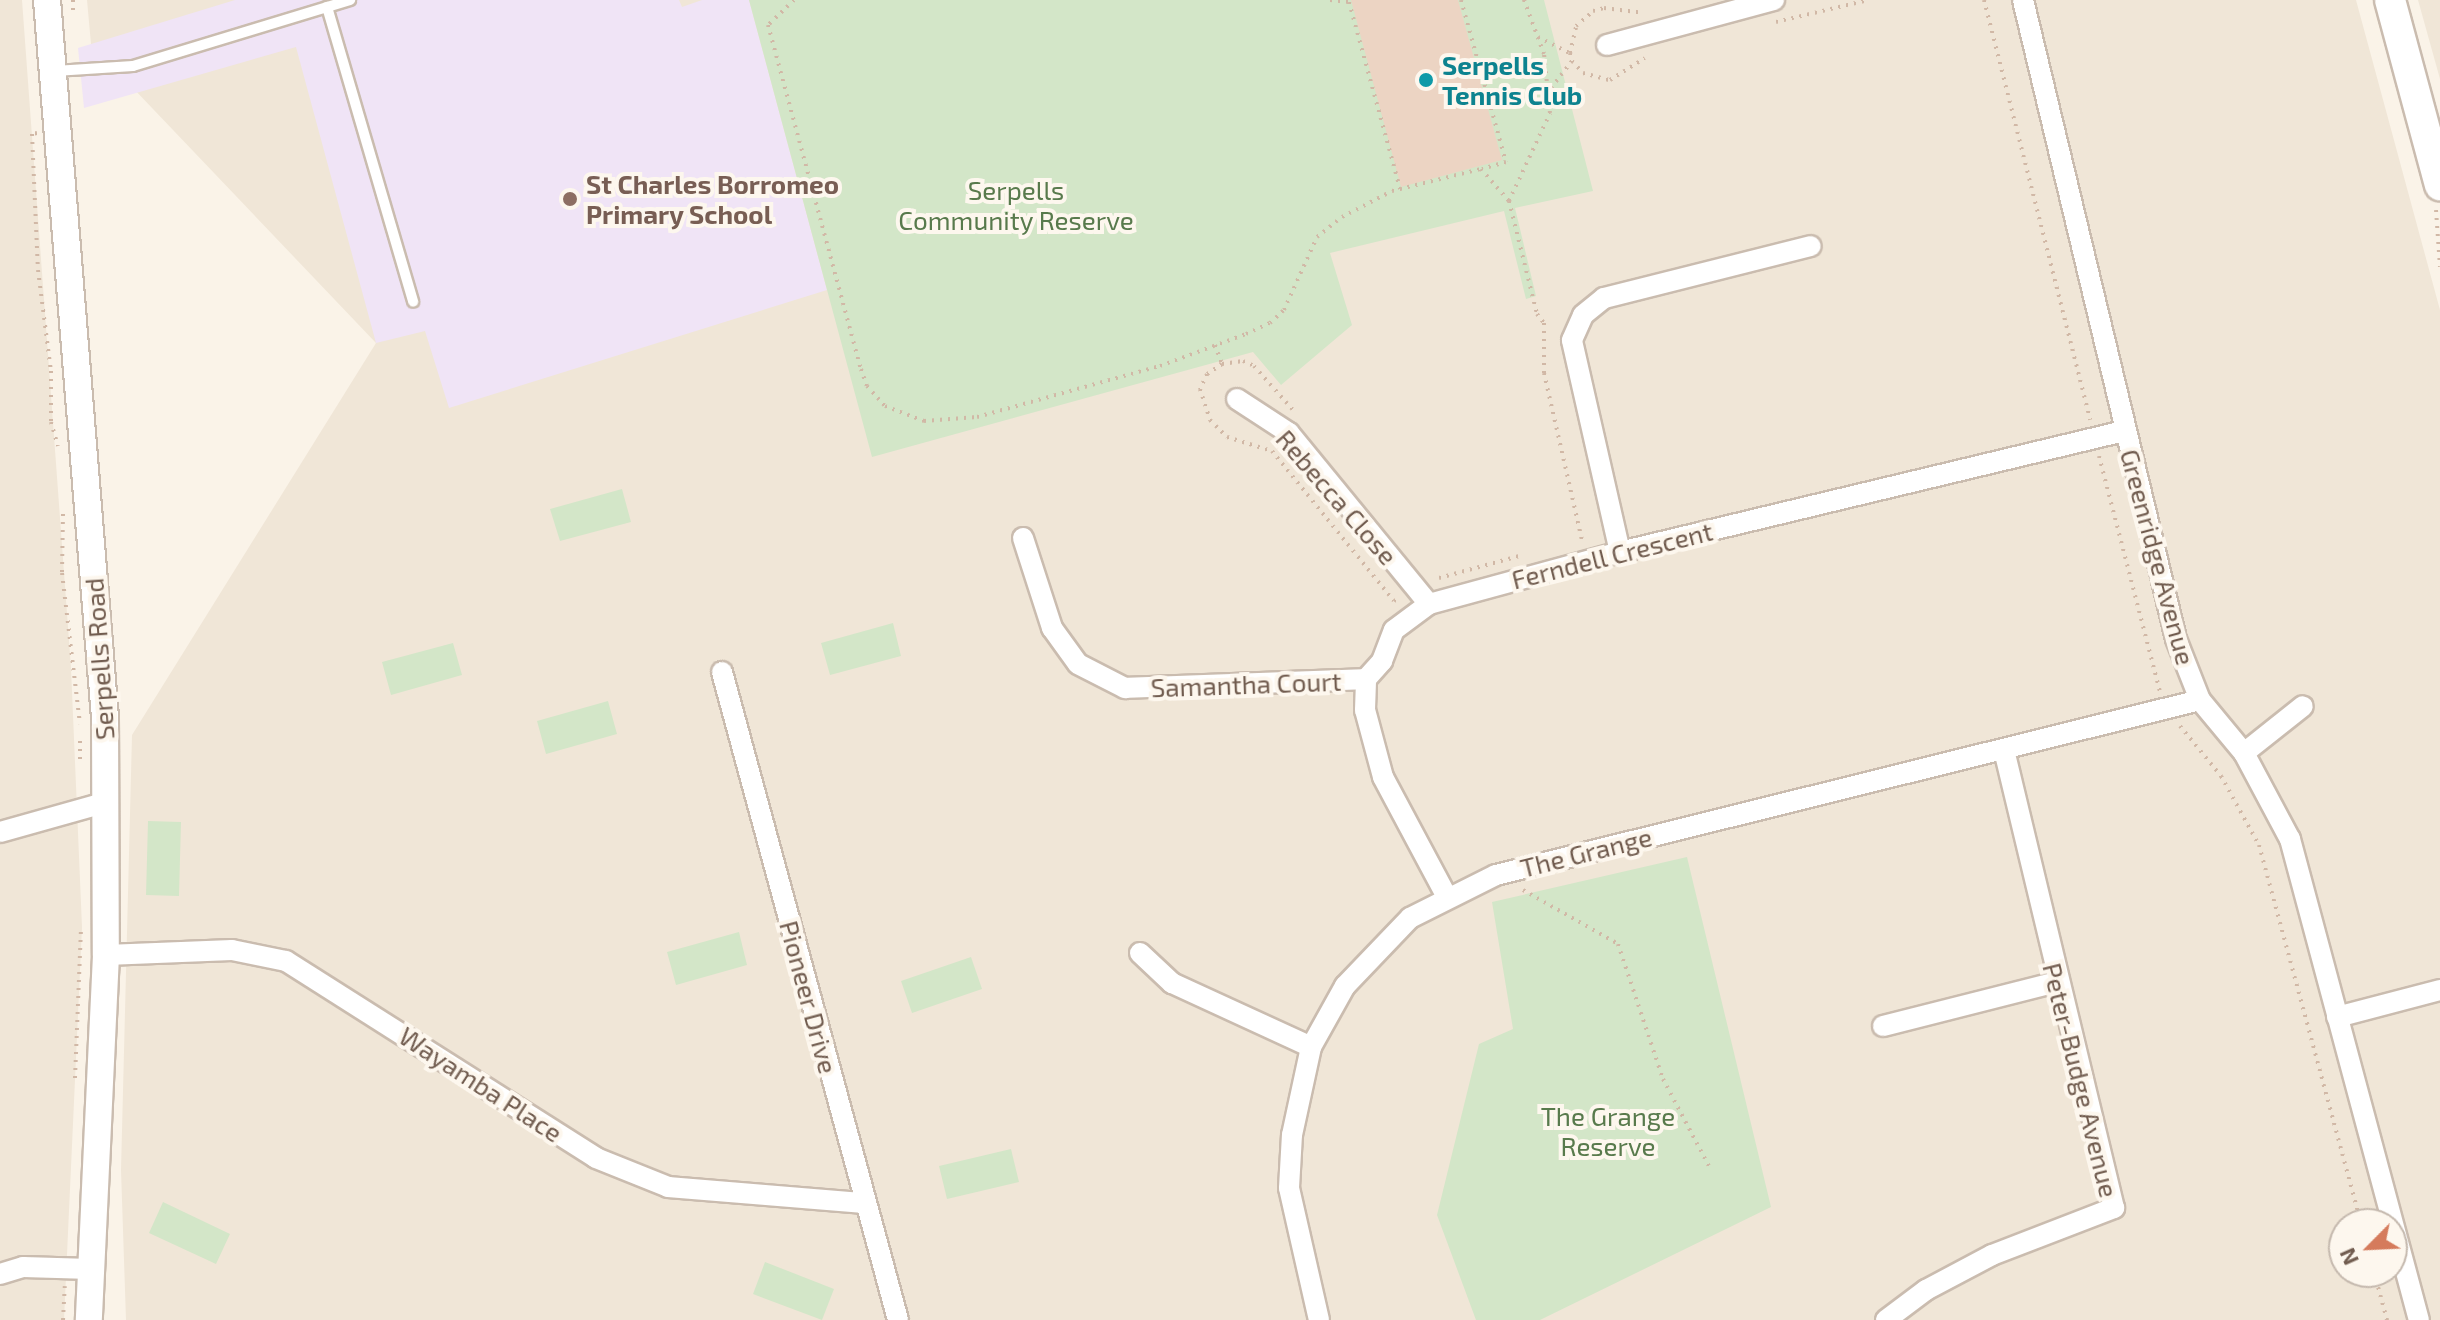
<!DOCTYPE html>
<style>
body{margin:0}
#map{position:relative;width:2440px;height:1320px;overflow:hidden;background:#faf3e8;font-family:"Exo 2",sans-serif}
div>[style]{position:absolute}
.residential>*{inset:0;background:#f0e6d7}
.education>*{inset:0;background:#f0e4f6}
.green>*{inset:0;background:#d3e6c8}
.building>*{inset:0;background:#ecd4c3}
.path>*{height:4px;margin-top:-2px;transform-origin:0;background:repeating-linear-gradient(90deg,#d1b8a6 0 2px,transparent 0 8px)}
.roads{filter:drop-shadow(2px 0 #cabcaf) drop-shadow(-2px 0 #cabcaf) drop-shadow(0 2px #cabcaf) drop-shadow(0 -2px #cabcaf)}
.service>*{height:10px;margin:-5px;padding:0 5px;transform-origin:5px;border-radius:5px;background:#fff}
.minor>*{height:20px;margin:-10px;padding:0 10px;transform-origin:10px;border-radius:10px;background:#fff}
.tertiary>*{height:26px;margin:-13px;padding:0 13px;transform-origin:13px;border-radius:13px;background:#fff}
.secondary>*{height:30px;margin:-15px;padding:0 15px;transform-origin:15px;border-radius:15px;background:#fff}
.dots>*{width:22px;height:22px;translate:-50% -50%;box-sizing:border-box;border:4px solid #fdf7ee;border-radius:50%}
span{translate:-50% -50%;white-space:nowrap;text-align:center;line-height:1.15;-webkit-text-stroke:8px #fdf7ee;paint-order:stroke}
.culture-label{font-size:26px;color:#0d838f;font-weight:700}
.left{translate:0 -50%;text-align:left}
.education-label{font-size:26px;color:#785e54;font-weight:700}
.park-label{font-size:26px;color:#587a4c}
.street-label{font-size:26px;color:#715c4f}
.north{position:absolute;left:2328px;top:1208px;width:80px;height:80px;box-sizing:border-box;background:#fdf7ee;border:2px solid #c5b9ae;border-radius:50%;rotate:246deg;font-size:22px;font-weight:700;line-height:32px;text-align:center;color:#715c4f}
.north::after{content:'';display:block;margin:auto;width:28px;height:36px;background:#d57b5c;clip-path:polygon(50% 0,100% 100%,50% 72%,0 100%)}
</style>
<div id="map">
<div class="residential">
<i style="clip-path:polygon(0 0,22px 0,71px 668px,82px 927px,64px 1320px,0 1320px)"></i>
<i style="clip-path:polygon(evenodd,87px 0,2356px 0,2440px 310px,2440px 1320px,126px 1320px,121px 1170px,132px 735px,376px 343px,91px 44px,87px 0,2344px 1224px,2392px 1224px,2392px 1272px,2344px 1272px,2344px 1224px)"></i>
<i style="clip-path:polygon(2418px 0,2440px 0,2440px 79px)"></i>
</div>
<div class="education">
<i style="clip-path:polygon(235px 0,679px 0,682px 7px,702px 0,749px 0,827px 290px,449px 408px,425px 331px,376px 343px,296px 47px,84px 108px,78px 48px)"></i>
</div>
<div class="green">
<i style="clip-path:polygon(749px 0,1544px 0,1593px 191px,1515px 208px,1536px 296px,1526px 299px,1504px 211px,1330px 253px,1352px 325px,1281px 385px,1253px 352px,872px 457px)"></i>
<i style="clip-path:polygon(622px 489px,631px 522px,560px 541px,550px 509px)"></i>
<i style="clip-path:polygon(893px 623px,901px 656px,830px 675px,821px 643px)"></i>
<i style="clip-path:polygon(453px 643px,462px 675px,391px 695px,382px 662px)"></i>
<i style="clip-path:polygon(608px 701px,617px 734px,546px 754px,537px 721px)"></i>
<i style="clip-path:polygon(148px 821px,181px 822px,179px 896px,146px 895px)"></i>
<i style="clip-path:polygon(1687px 857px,1771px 1207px,1540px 1320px,1476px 1320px,1437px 1215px,1479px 1044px,1513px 1029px,1492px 902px)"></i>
<i style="clip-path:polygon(739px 932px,747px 965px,676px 985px,667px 952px)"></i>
<i style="clip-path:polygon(971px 957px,982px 989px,912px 1013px,901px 981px)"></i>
<i style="clip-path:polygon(1011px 1149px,1019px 1182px,947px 1199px,939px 1166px)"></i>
<i style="clip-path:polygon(163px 1202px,230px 1234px,216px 1264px,149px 1233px)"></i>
<i style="clip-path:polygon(765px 1262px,834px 1289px,822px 1320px,753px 1294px)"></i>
</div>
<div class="building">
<i style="clip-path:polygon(1351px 0,1458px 0,1502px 160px,1401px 187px)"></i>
</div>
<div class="path">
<i style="left:73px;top:0;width:11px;rotate:90deg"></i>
<i style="left:794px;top:0;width:36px;rotate:136deg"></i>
<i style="left:768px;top:25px;width:356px;rotate:74.9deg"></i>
<i style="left:861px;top:369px;width:18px;rotate:71deg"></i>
<i style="left:867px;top:386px;width:27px;rotate:48deg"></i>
<i style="left:885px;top:406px;width:42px;rotate:21deg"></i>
<i style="left:924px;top:421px;width:53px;rotate:-4.3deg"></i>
<i style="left:977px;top:417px;width:190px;rotate:-15.6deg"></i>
<i style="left:1160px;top:366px;width:92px;rotate:-20.4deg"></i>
<i style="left:1246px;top:334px;width:26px;rotate:-25deg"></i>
<i style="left:1270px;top:323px;width:19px;rotate:-43deg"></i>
<i style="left:1284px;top:310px;width:80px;rotate:-65.7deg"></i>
<i style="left:1317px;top:237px;width:32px;rotate:-39deg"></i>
<i style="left:1342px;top:217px;width:56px;rotate:-27.5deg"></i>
<i style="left:1392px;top:191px;width:92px;rotate:-13.9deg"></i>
<i style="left:1481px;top:169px;width:43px;rotate:48.8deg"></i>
<i style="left:1509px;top:201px;width:116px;rotate:76.1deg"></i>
<i style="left:1537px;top:314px;width:11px;rotate:52deg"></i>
<i style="left:1544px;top:323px;width:50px;rotate:90deg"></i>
<i style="left:1544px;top:373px;width:171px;rotate:77.2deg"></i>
<i style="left:1330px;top:0;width:19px;rotate:6deg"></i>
<i style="left:1349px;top:2px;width:194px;rotate:74.7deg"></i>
<i style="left:1461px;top:0;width:168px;rotate:74.5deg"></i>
<i style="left:1506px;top:162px;width:25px;rotate:164deg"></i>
<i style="left:1984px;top:0;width:433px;rotate:75.8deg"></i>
<i style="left:1776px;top:22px;width:95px;rotate:-13.4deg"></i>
<i style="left:1538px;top:37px;width:36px;rotate:27deg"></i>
<i style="left:1570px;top:53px;width:8px;rotate:76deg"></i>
<i style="left:1572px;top:61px;width:33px;rotate:128deg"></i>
<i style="left:1570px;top:53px;width:28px;rotate:-77deg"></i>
<i style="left:1576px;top:26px;width:23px;rotate:-41deg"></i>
<i style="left:1593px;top:11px;width:11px;rotate:-15deg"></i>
<i style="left:1604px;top:8px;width:39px;rotate:7deg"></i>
<i style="left:1572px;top:61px;width:16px;rotate:47deg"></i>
<i style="left:1583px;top:73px;width:28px;rotate:15deg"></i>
<i style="left:1610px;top:80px;width:41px;rotate:-32.2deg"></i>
<i style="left:37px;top:133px;width:5px;rotate:169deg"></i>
<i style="left:32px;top:134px;width:136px;rotate:87.5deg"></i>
<i style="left:38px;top:270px;width:102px;rotate:82.7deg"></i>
<i style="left:51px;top:371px;width:51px;rotate:90deg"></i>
<i style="left:51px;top:422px;width:25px;rotate:74deg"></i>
<i style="left:1509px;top:201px;width:97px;rotate:-65deg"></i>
<i style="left:1550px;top:113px;width:59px;rotate:-95.8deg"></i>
<i style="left:1544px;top:54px;width:58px;rotate:-110.3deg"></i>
<i style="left:2436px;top:210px;width:57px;rotate:86deg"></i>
<i style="left:1215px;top:345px;width:20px;rotate:70deg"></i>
<i style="left:1222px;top:364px;width:21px;rotate:-8deg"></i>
<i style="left:1243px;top:361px;width:12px;rotate:24deg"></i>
<i style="left:1254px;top:366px;width:60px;rotate:48.4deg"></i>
<i style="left:1222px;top:364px;width:18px;rotate:146deg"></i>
<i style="left:1207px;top:374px;width:17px;rotate:115deg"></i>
<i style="left:1200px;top:389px;width:33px;rotate:72deg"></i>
<i style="left:1210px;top:420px;width:24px;rotate:45deg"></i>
<i style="left:1227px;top:437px;width:47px;rotate:17.3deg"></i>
<i style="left:1272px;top:451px;width:193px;rotate:50.9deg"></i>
<i style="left:1394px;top:601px;width:7px;rotate:-27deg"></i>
<i style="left:2099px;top:456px;width:244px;rotate:75.5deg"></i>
<i style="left:63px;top:514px;width:59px;rotate:91deg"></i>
<i style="left:62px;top:573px;width:152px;rotate:83.2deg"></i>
<i style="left:1439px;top:578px;width:87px;rotate:-15.3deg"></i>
<i style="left:2180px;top:726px;width:65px;rotate:50.6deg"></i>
<i style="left:2221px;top:776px;width:79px;rotate:61.2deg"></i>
<i style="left:2259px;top:845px;width:392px;rotate:74.9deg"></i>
<i style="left:80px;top:741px;width:19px;rotate:90deg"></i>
<i style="left:1523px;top:890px;width:109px;rotate:29.6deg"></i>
<i style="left:1618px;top:944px;width:142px;rotate:71.6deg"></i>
<i style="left:1663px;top:1079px;width:101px;rotate:62.2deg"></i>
<i style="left:75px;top:1078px;width:151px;rotate:-87.7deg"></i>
<i style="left:2374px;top:1272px;width:50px;rotate:74.8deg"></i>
<i style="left:63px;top:1320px;width:34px;rotate:-87deg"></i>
</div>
<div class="roads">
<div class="service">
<i style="left:327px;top:7px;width:307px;rotate:73.7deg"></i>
<i style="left:55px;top:71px;width:78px;rotate:-3.7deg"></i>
<i style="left:133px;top:66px;width:227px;rotate:-16.9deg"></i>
</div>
<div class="minor">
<i style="left:2023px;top:0;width:657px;rotate:76.53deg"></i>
<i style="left:2176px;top:639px;width:66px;rotate:68.5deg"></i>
<i style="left:2200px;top:700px;width:69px;rotate:50.3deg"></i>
<i style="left:2244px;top:753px;width:98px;rotate:61.9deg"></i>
<i style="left:2290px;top:839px;width:498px;rotate:75deg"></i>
<i style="left:1607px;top:45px;width:173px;rotate:-15.1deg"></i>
<i style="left:1237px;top:399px;width:62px;rotate:33.2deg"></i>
<i style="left:1289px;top:433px;width:221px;rotate:50.7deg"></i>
<i style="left:1023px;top:538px;width:95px;rotate:72.1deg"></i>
<i style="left:1052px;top:628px;width:44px;rotate:54.2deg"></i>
<i style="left:1078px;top:664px;width:53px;rotate:27.1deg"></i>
<i style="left:1125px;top:688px;width:241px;rotate:-2.1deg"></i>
<i style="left:1620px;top:552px;width:217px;rotate:-102.8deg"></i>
<i style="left:1572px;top:340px;width:27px;rotate:-66deg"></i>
<i style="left:1583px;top:315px;width:27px;rotate:-39deg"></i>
<i style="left:1604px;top:298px;width:213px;rotate:-14.1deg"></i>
<i style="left:722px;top:672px;width:671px;rotate:74.8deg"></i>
<i style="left:2244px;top:753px;width:75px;rotate:-38.5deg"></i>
<i style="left:0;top:832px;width:111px;rotate:-15.7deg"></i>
<i style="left:1447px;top:897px;width:136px;rotate:-118.1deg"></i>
<i style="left:1383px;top:777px;width:69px;rotate:-105deg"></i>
<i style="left:1365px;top:710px;width:31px;rotate:-88deg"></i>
<i style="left:1366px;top:679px;width:24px;rotate:-48deg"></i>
<i style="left:1382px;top:661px;width:33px;rotate:-69deg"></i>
<i style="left:1394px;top:630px;width:44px;rotate:-36.6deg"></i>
<i style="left:1429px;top:604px;width:198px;rotate:-15.2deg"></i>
<i style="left:1620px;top:552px;width:518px;rotate:-13.5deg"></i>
<i style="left:1140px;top:953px;width:44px;rotate:43.2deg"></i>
<i style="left:1172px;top:983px;width:153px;rotate:24.7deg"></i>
<i style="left:106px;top:955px;width:126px;rotate:-2.3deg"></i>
<i style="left:232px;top:950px;width:55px;rotate:11.5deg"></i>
<i style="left:286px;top:961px;width:367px;rotate:32.4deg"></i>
<i style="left:596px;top:1158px;width:78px;rotate:21.9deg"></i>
<i style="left:668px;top:1187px;width:197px;rotate:4.7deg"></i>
<i style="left:2337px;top:1017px;width:106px;rotate:-14.7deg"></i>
<i style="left:1883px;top:1026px;width:179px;rotate:-14.2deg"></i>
<i style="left:0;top:1274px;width:24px;rotate:-17deg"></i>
<i style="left:23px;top:1267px;width:68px;rotate:1.7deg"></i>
<i style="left:1319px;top:1320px;width:135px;rotate:-102.8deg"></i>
<i style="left:1289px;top:1188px;width:53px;rotate:-86.8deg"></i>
<i style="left:1292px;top:1135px;width:90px;rotate:-77.8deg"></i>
<i style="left:1311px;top:1047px;width:70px;rotate:-60.9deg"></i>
<i style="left:1345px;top:986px;width:94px;rotate:-46.3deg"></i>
<i style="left:1410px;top:918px;width:96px;rotate:-26.6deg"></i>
<i style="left:1496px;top:875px;width:725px;rotate:-13.96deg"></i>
<i style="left:1886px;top:1320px;width:50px;rotate:-36.9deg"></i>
<i style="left:1926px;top:1290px;width:75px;rotate:-27.9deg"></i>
<i style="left:1992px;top:1255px;width:131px;rotate:-21.1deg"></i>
<i style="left:2114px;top:1208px;width:472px;rotate:-103.5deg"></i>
</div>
<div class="tertiary">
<i style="left:47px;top:0;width:720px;rotate:85.38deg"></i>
<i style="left:105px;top:718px;width:237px;rotate:89.8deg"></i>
<i style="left:106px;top:955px;width:365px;rotate:92.7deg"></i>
</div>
<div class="secondary">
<i style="left:2390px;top:0;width:192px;rotate:74.9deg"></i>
</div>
</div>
<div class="dots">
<i style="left:1426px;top:80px;background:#0f9aa8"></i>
<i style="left:570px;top:199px;background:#8d6e63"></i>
</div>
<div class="culture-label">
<span class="left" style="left:1442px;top:80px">Serpells<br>Tennis Club</span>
</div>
<div class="education-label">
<span class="left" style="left:586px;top:199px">St Charles Borromeo<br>Primary School</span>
</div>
<div class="park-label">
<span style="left:1016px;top:205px">Serpells<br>Community Reserve</span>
<span style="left:1608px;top:1131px">The Grange<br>Reserve</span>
</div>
<div class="street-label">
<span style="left:1337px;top:497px;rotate:49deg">Rebecca Close</span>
<span style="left:1612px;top:555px;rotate:-14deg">Ferndell Crescent</span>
<span style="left:2158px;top:557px;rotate:75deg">Greenridge Avenue</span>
<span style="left:99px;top:659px;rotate:-94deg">Serpells Road</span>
<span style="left:1246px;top:684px;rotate:-2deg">Samantha Court</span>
<span style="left:1586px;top:852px;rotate:-14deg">The Grange</span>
<span style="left:809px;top:997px;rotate:75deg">Pioneer Drive</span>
<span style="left:2081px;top:1080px;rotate:76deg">Peter-Budge Avenue</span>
<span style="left:481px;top:1084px;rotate:33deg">Wayamba Place</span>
</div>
<div class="north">N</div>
</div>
